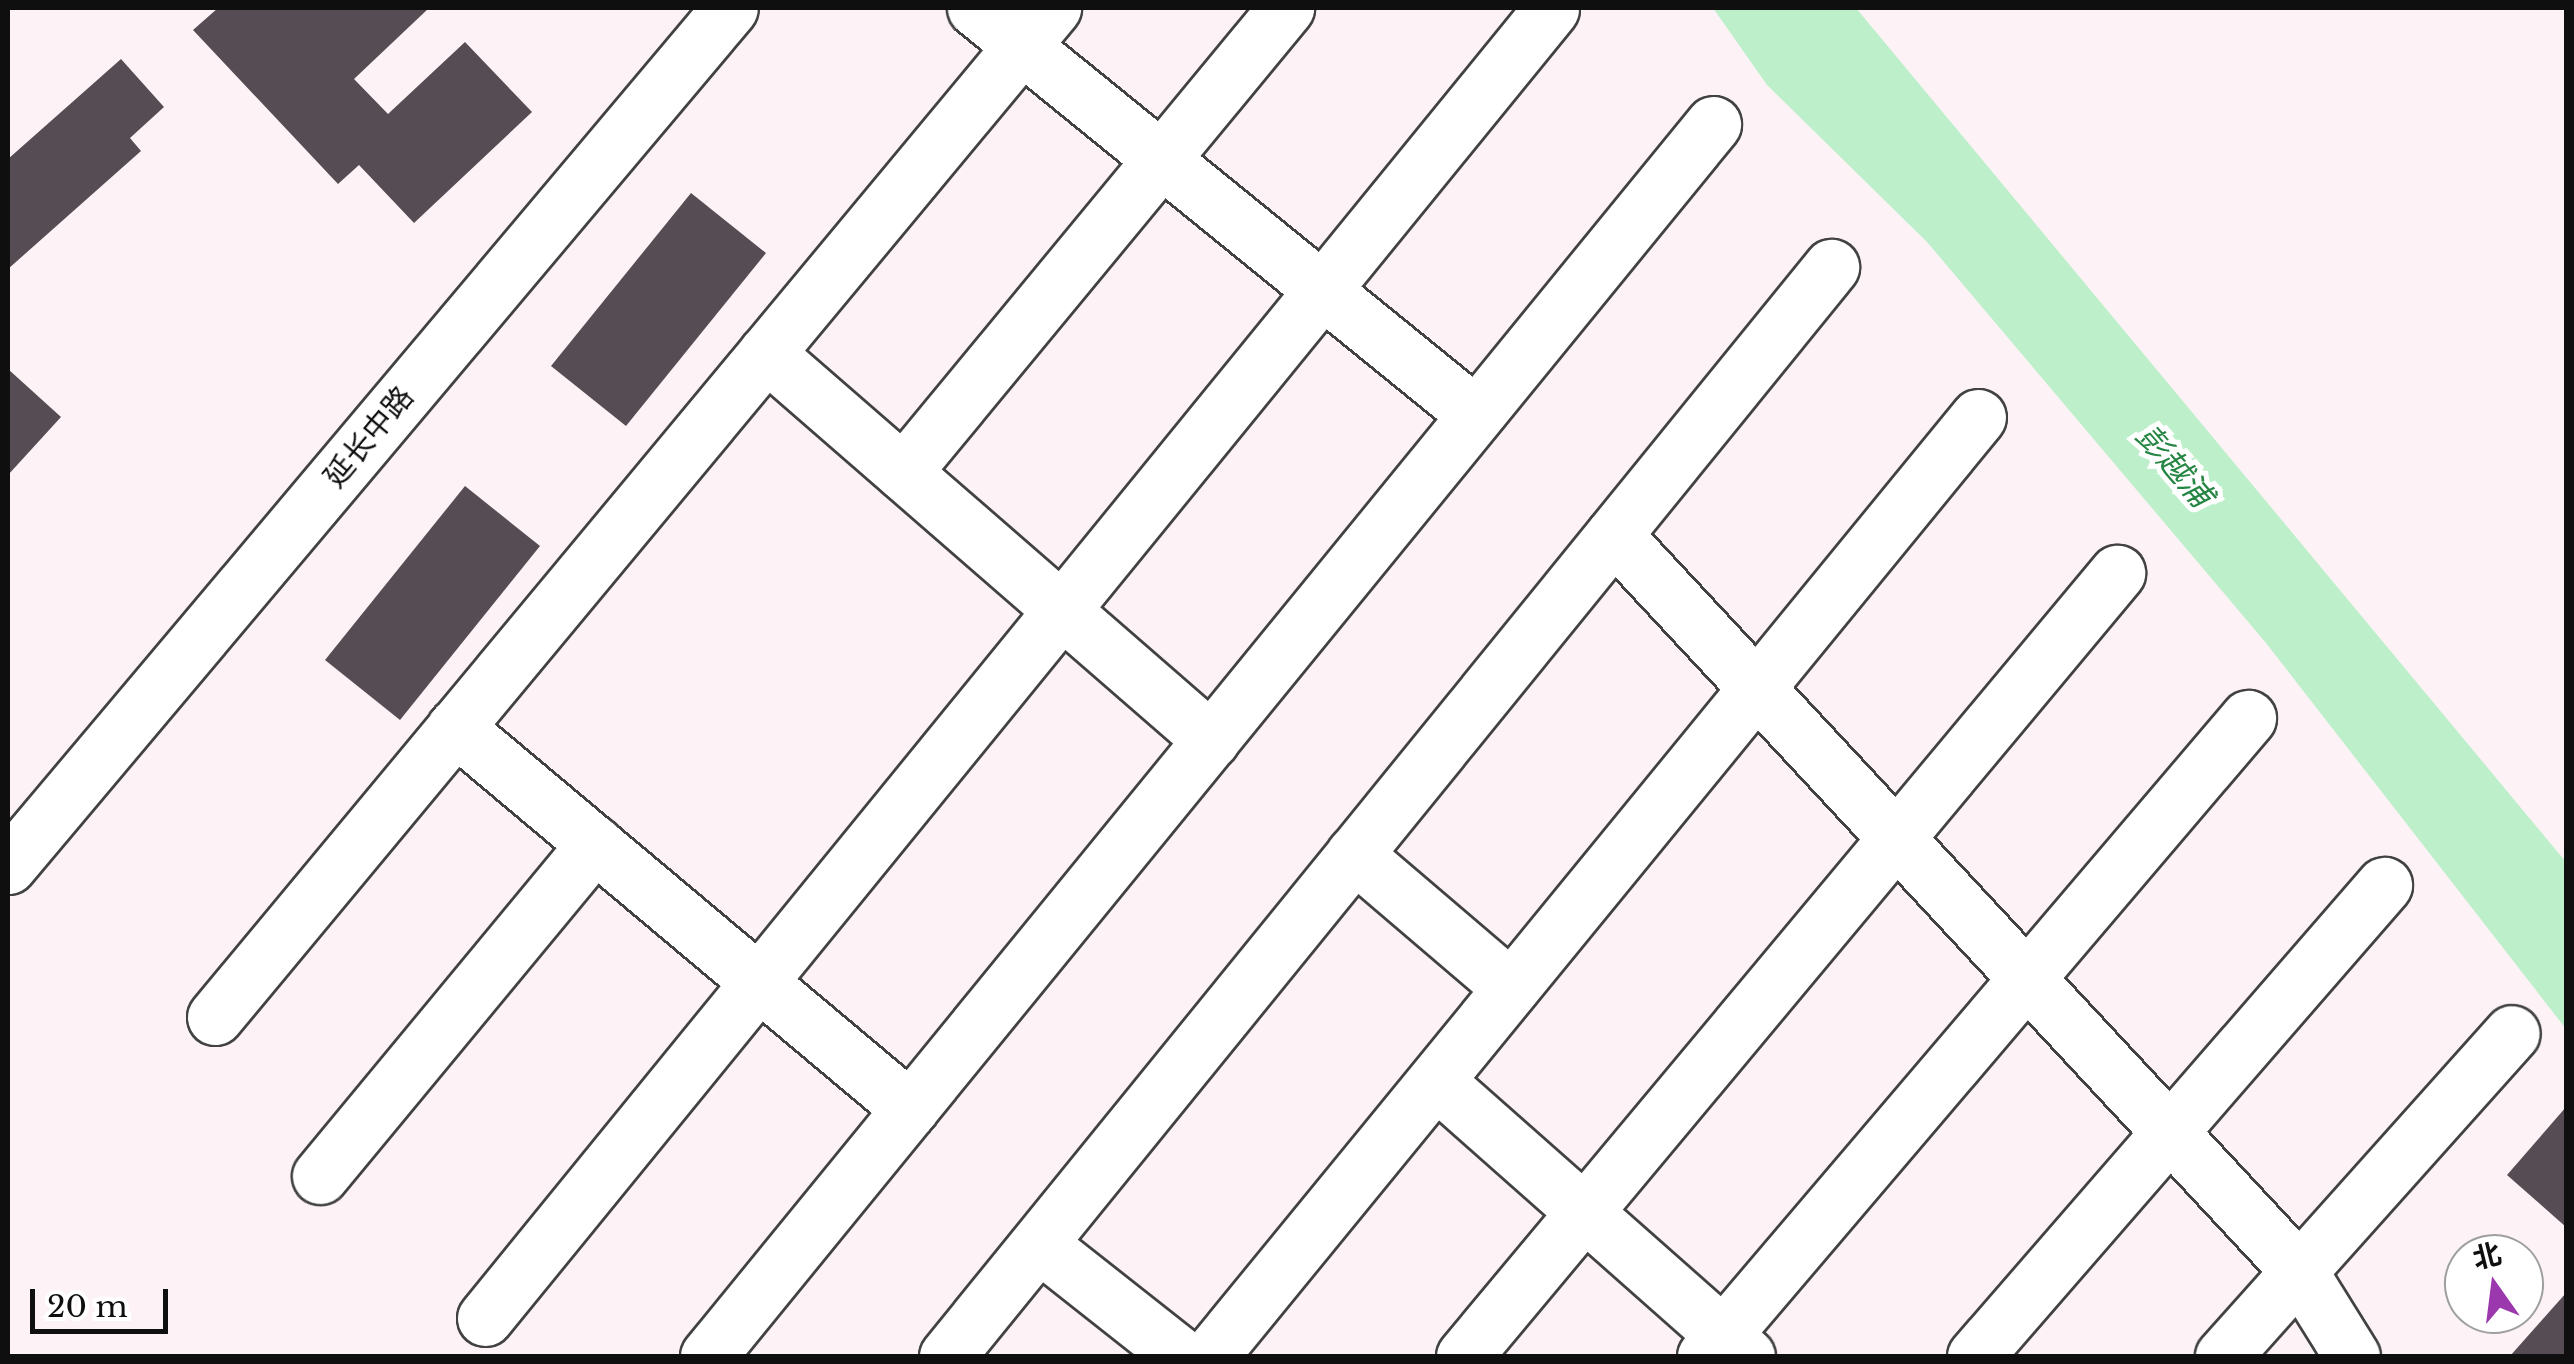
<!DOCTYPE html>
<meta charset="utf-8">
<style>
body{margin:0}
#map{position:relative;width:2574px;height:1364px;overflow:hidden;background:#fdf3f6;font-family:"Libre Baskerville","Noto Sans SC",serif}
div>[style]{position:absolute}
.water>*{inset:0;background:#bdefca}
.building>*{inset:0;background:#564d54}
.roads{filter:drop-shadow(2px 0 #424242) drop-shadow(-2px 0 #424242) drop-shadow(0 2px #424242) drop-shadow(0 -2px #424242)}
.minor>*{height:55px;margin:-27.5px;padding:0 27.5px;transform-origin:27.5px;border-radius:27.5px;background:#fff}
span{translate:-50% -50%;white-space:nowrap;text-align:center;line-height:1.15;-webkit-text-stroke:10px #fff;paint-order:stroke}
.street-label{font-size:30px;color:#0f0f0f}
.water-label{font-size:32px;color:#258543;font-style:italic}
.frame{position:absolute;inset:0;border:10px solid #0f0f0f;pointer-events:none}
.north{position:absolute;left:2444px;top:1234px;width:100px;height:100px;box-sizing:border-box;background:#fff;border:2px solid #9f9f9f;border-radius:50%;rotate:346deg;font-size:28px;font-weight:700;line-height:40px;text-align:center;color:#0f0f0f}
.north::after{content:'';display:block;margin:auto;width:35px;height:45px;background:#9b38ae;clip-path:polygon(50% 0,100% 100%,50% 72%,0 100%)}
.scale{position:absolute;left:30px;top:1289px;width:138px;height:45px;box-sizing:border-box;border:5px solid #0f0f0f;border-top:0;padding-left:12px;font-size:30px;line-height:35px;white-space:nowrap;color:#0f0f0f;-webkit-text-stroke:8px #fff;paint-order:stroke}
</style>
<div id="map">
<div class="water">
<i style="clip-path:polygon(1713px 8px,1856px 8px,2566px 862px,2566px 1029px,2266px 643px,1927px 242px,1767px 85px)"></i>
</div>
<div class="building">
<i style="clip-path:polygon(218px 8px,429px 8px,354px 79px,388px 114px,465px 42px,532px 112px,414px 223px,359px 165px,338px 184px,193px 30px)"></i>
<i style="clip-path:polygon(121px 59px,164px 107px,130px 138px,141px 151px,8px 269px,8px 159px)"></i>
<i style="clip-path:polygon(691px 193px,766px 253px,626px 426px,551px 366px)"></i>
<i style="clip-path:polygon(8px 369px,61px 417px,8px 475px)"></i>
<i style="clip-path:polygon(465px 486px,540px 546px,400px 720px,325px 660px)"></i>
<i style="clip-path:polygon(2566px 1107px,2566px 1227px,2507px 1175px)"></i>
<i style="clip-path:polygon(2566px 1293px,2566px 1356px,2510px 1356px)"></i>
</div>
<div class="roads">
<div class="minor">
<i style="left:975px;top:8px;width:645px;rotate:39.09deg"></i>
<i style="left:766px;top:353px;width:590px;rotate:41.01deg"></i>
<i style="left:903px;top:472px;width:602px;rotate:-50.46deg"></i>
<i style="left:1614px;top:535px;width:1005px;rotate:47.06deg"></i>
<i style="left:2299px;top:1271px;width:100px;rotate:58.1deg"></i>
<i style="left:455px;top:727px;width:594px;rotate:40.02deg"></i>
<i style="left:1354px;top:854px;width:206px;rotate:40.5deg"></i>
<i style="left:8px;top:866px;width:1121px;rotate:-49.92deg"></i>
<i style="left:215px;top:1017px;width:1312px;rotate:-50.29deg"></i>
<i style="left:1436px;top:1081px;width:415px;rotate:41.5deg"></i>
<i style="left:320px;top:1176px;width:431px;rotate:-50.4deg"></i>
<i style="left:1039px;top:1244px;width:181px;rotate:38.3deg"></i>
<i style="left:485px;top:1318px;width:1688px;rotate:-50.84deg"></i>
<i style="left:708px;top:1356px;width:1590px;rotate:-50.79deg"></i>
<i style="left:947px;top:1356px;width:1403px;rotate:-50.93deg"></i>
<i style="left:1210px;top:1356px;width:1213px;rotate:-50.72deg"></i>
<i style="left:1464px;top:1356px;width:1020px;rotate:-50.17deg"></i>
<i style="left:1705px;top:1356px;width:838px;rotate:-49.6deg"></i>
<i style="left:1975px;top:1356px;width:624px;rotate:-49.03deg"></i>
<i style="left:2223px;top:1356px;width:433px;rotate:-48.2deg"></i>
</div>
</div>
<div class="street-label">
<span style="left:369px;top:437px;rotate:-50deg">延长中路</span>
</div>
<div class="water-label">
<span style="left:2174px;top:466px;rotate:49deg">彭越浦</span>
</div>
<div class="frame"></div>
<div class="north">北</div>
<div class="scale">20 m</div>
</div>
